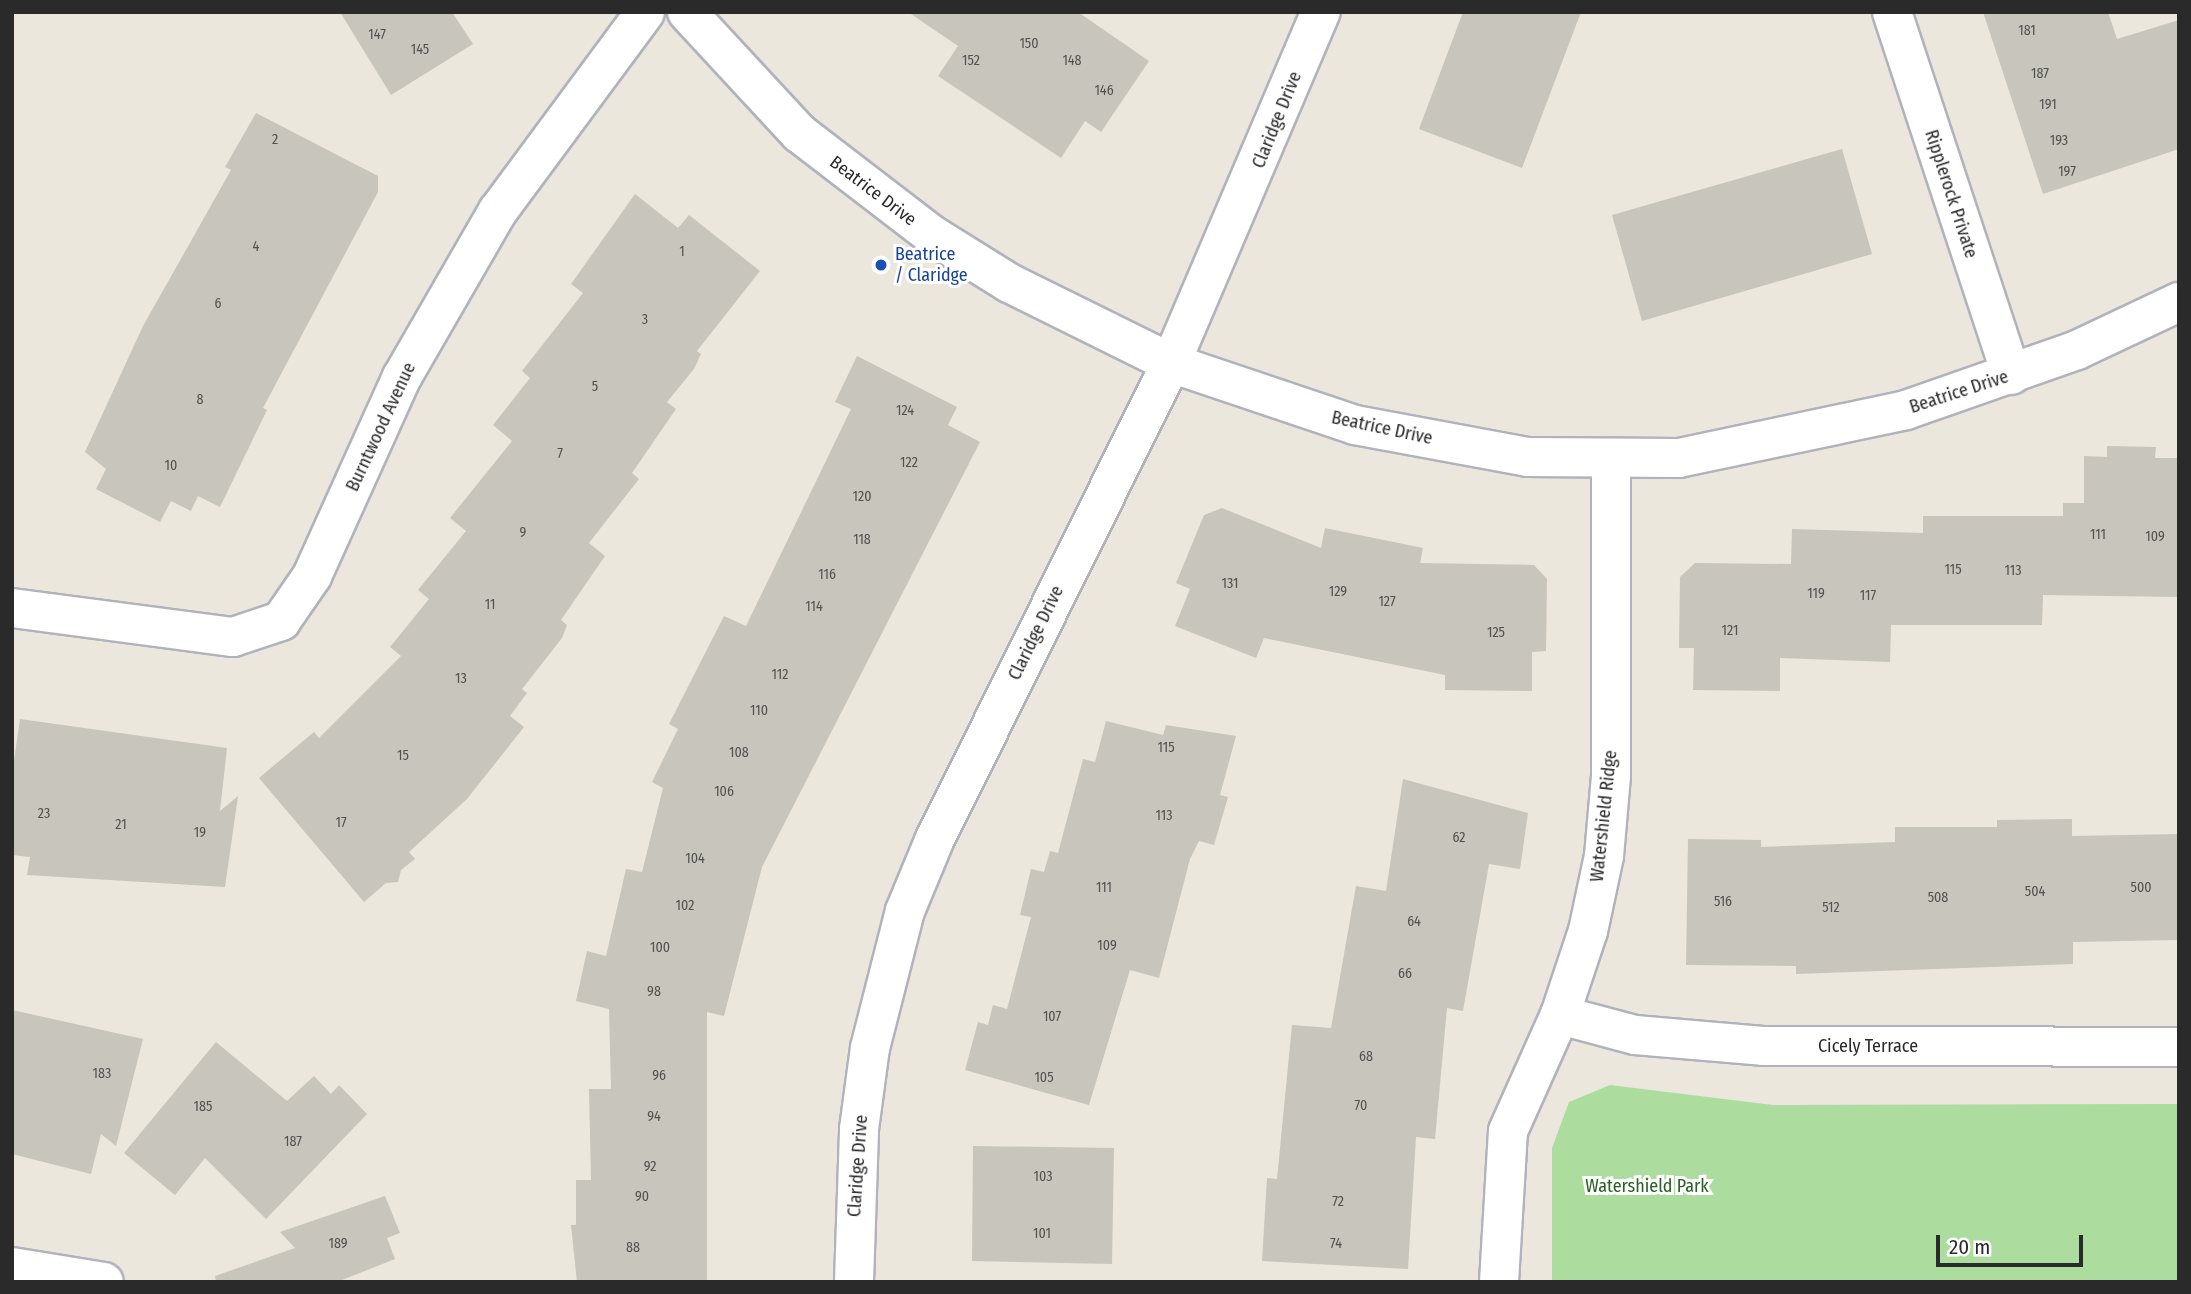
<!DOCTYPE html>
<style>
body{margin:0}
#map{position:relative;width:2191px;height:1294px;overflow:hidden;background:#ebe7dd;font-family:"Fira Sans Condensed",sans-serif}
div>[style]{position:absolute}
.green>*{inset:0;background:#acdd9e}
.building>*{inset:0;background:#c7c5bc}
.roads{filter:drop-shadow(2px 0 #b1b2bd) drop-shadow(-2px 0 #b1b2bd) drop-shadow(0 2px #b1b2bd) drop-shadow(0 -2px #b1b2bd)}
.minor>*{height:38px;margin:-19px;padding:0 19px;transform-origin:19px;border-radius:19px;background:#fff}
.tertiary>*{height:38px;margin:-19px;padding:0 19px;transform-origin:19px;border-radius:19px;background:#fff}
.dots>*{width:19px;height:19px;translate:-50% -50%;box-sizing:border-box;border:4px solid #fff;border-radius:50%}
span{translate:-50% -50%;white-space:nowrap;text-align:center;line-height:1.15;-webkit-text-stroke:6px #fff;paint-order:stroke}
.number-label{font-size:14px;color:#51514e}
.number-label span{-webkit-text-stroke-width:0}
.street-label{font-size:18px;color:#2a2a2a}
.transit-label{font-size:18px;color:#164399}
.left{translate:0 -50%;text-align:left}
.park-label{font-size:18px;color:#256120}
.frame{position:absolute;inset:0;border:14px solid #2a2a2a;pointer-events:none}
.scale{position:absolute;left:1936px;top:1235px;width:147px;height:32px;box-sizing:border-box;border:4px solid #2a2a2a;border-top:0;padding-left:9px;font-size:21px;line-height:24px;white-space:nowrap;color:#2a2a2a;-webkit-text-stroke:5px #fff;paint-order:stroke}
</style>
<div id="map">
<div class="green">
<i style="clip-path:polygon(1610px 1085px,1773px 1105px,2179px 1104px,2179px 1282px,1552px 1282px,1552px 1148px,1569px 1102px)"></i>
</div>
<div class="building">
<i style="clip-path:polygon(340px 12px,452px 12px,473px 44px,391px 95px)"></i>
<i style="clip-path:polygon(908px 12px,1078px 12px,1149px 61px,1101px 132px,1085px 121px,1061px 158px,938px 76px,958px 46px)"></i>
<i style="clip-path:polygon(1463px 12px,1581px 12px,1522px 168px,1419px 129px)"></i>
<i style="clip-path:polygon(1983px 12px,2108px 12px,2117px 39px,2179px 20px,2179px 149px,2043px 194px)"></i>
<i style="clip-path:polygon(256px 113px,378px 176px,378px 192px,263px 408px,267px 410px,220px 507px,198px 496px,191px 511px,171px 501px,160px 522px,96px 489px,106px 469px,85px 452px,143px 326px,231px 170px,225px 167px)"></i>
<i style="clip-path:polygon(1842px 149px,1872px 254px,1642px 321px,1612px 215px)"></i>
<i style="clip-path:polygon(635px 194px,678px 228px,689px 215px,760px 271px,697px 351px,701px 354px,694px 369px,667px 402px,676px 409px,632px 473px,639px 479px,589px 543px,605px 556px,561px 620px,567px 625px,562px 638px,522px 689px,527px 693px,510px 716px,524px 727px,467px 799px,409px 852px,415px 859px,401px 870px,398px 882px,386px 883px,364px 902px,259px 778px,314px 732px,319px 738px,401px 656px,390px 647px,429px 599px,418px 590px,466px 531px,450px 518px,512px 441px,493px 425px,530px 378px,522px 371px,583px 293px,571px 284px)"></i>
<i style="clip-path:polygon(857px 356px,957px 407px,948px 425px,980px 442px,762px 867px,724px 1016px,707px 1012px,707px 1282px,577px 1282px,571px 1225px,576px 1225px,576px 1180px,591px 1180px,589px 1089px,611px 1089px,609px 1009px,576px 1001px,587px 951px,606px 956px,626px 869px,642px 872px,663px 788px,652px 782px,678px 729px,669px 724px,724px 616px,746px 626px,851px 409px,835px 402px)"></i>
<i style="clip-path:polygon(2107px 446px,2156px 447px,2155px 458px,2177px 458px,2178px 597px,2043px 595px,2042px 625px,1891px 625px,1890px 662px,1780px 658px,1780px 691px,1693px 690px,1694px 648px,1679px 648px,1680px 577px,1695px 563px,1791px 564px,1792px 529px,1923px 533px,1923px 516px,2063px 516px,2063px 503px,2084px 503px,2084px 456px,2107px 457px)"></i>
<i style="clip-path:polygon(1222px 508px,1321px 548px,1325px 528px,1423px 548px,1420px 563px,1534px 565px,1547px 579px,1546px 651px,1532px 652px,1532px 691px,1445px 690px,1445px 675px,1264px 638px,1256px 658px,1175px 626px,1190px 589px,1176px 583px,1204px 515px)"></i>
<i style="clip-path:polygon(20px 719px,227px 748px,220px 811px,238px 796px,225px 887px,27px 875px,30px 857px,12px 855px,12px 774px)"></i>
<i style="clip-path:polygon(1106px 721px,1163px 735px,1166px 725px,1236px 736px,1220px 795px,1228px 797px,1214px 845px,1199px 841px,1190px 859px,1159px 978px,1130px 970px,1089px 1105px,965px 1070px,978px 1022px,988px 1025px,993px 1005px,1007px 1009px,1031px 917px,1020px 915px,1031px 869px,1044px 872px,1050px 851px,1058px 853px,1083px 759px,1095px 762px)"></i>
<i style="clip-path:polygon(1403px 779px,1528px 813px,1520px 869px,1489px 864px,1463px 1011px,1447px 1008px,1435px 1139px,1416px 1137px,1408px 1269px,1262px 1261px,1267px 1178px,1277px 1179px,1292px 1025px,1331px 1028px,1356px 886px,1386px 891px)"></i>
<i style="clip-path:polygon(2072px 819px,2072px 836px,2179px 834px,2179px 940px,2073px 942px,2073px 964px,1796px 974px,1796px 966px,1686px 965px,1688px 839px,1761px 840px,1761px 847px,1895px 842px,1895px 827px,1997px 827px,1997px 820px)"></i>
<i style="clip-path:polygon(12px 1010px,143px 1039px,116px 1146px,101px 1134px,91px 1174px,12px 1154px)"></i>
<i style="clip-path:polygon(216px 1042px,287px 1101px,314px 1076px,331px 1094px,339px 1085px,367px 1114px,266px 1219px,205px 1158px,175px 1195px,124px 1153px)"></i>
<i style="clip-path:polygon(973px 1146px,1114px 1148px,1112px 1264px,972px 1261px)"></i>
<i style="clip-path:polygon(385px 1196px,400px 1233px,387px 1238px,395px 1259px,337px 1282px,216px 1282px,215px 1276px,295px 1248px,280px 1232px)"></i>
</div>
<div class="roads">
<div class="minor">
<i style="left:1892px;top:12px;width:382px;rotate:71.8deg"></i>
<i style="left:12px;top:608px;width:223px;rotate:7.5deg"></i>
<i style="left:233px;top:637px;width:51px;rotate:-18.4deg"></i>
<i style="left:281px;top:621px;width:55px;rotate:-55.4deg"></i>
<i style="left:312px;top:576px;width:218px;rotate:-65.7deg"></i>
<i style="left:402px;top:377px;width:192px;rotate:-60deg"></i>
<i style="left:498px;top:211px;width:247px;rotate:-53.5deg"></i>
<i style="left:1560px;top:1015px;width:78px;rotate:14.9deg"></i>
<i style="left:1635px;top:1035px;width:128px;rotate:4.9deg"></i>
<i style="left:1763px;top:1046px;width:416px;rotate:0.1deg"></i>
<i style="left:12px;top:1267px;width:93px;rotate:9.3deg"></i>
<i style="left:1499px;top:1282px;width:151px;rotate:-86.6deg"></i>
<i style="left:1508px;top:1131px;width:127px;rotate:-65.9deg"></i>
<i style="left:1560px;top:1015px;width:89px;rotate:-71.6deg"></i>
<i style="left:1588px;top:931px;width:77px;rotate:-78deg"></i>
<i style="left:1604px;top:856px;width:80px;rotate:-85deg"></i>
<i style="left:1611px;top:776px;width:317px;rotate:-90deg"></i>
</div>
<div class="tertiary">
<i style="left:687px;top:12px;width:165px;rotate:47.2deg"></i>
<i style="left:799px;top:133px;width:168px;rotate:37.5deg"></i>
<i style="left:932px;top:235px;width:91px;rotate:31.9deg"></i>
<i style="left:1009px;top:283px;width:181px;rotate:26.3deg"></i>
<i style="left:1171px;top:363px;width:194px;rotate:18.6deg"></i>
<i style="left:1355px;top:425px;width:175px;rotate:10.5deg"></i>
<i style="left:1527px;top:457px;width:152px;rotate:0.4deg"></i>
<i style="left:1679px;top:458px;width:232px;rotate:-11.9deg"></i>
<i style="left:1906px;top:410px;width:181px;rotate:-19.3deg"></i>
<i style="left:2077px;top:350px;width:113px;rotate:-25.2deg"></i>
<i style="left:854px;top:1282px;width:153px;rotate:-88.1deg"></i>
<i style="left:859px;top:1129px;width:82px;rotate:-82.3deg"></i>
<i style="left:870px;top:1048px;width:141px;rotate:-75.7deg"></i>
<i style="left:905px;top:911px;width:76px;rotate:-67.5deg"></i>
<i style="left:934px;top:841px;width:534px;rotate:-63.63deg"></i>
<i style="left:1171px;top:363px;width:382px;rotate:-66.9deg"></i>
</div>
</div>
<div class="dots">
<i style="left:881px;top:265px;background:#1a4fb4"></i>
</div>
<div class="number-label">
<span style="left:2027px;top:31px">181</span>
<span style="left:377px;top:35px">147</span>
<span style="left:1029px;top:44px">150</span>
<span style="left:420px;top:50px">145</span>
<span style="left:971px;top:61px">152</span>
<span style="left:1072px;top:61px">148</span>
<span style="left:2040px;top:74px">187</span>
<span style="left:1104px;top:91px">146</span>
<span style="left:2048px;top:105px">191</span>
<span style="left:275px;top:140px">2</span>
<span style="left:2059px;top:141px">193</span>
<span style="left:2067px;top:172px">197</span>
<span style="left:256px;top:247px">4</span>
<span style="left:682px;top:252px">1</span>
<span style="left:218px;top:304px">6</span>
<span style="left:645px;top:320px">3</span>
<span style="left:595px;top:387px">5</span>
<span style="left:200px;top:400px">8</span>
<span style="left:905px;top:411px">124</span>
<span style="left:560px;top:454px">7</span>
<span style="left:909px;top:463px">122</span>
<span style="left:171px;top:466px">10</span>
<span style="left:862px;top:497px">120</span>
<span style="left:523px;top:533px">9</span>
<span style="left:2098px;top:535px">111</span>
<span style="left:2155px;top:537px">109</span>
<span style="left:862px;top:540px">118</span>
<span style="left:1953px;top:570px">115</span>
<span style="left:2013px;top:571px">113</span>
<span style="left:827px;top:575px">116</span>
<span style="left:1230px;top:584px">131</span>
<span style="left:1338px;top:592px">129</span>
<span style="left:1816px;top:594px">119</span>
<span style="left:1868px;top:596px">117</span>
<span style="left:1387px;top:602px">127</span>
<span style="left:490px;top:605px">11</span>
<span style="left:814px;top:607px">114</span>
<span style="left:1730px;top:631px">121</span>
<span style="left:1496px;top:633px">125</span>
<span style="left:780px;top:675px">112</span>
<span style="left:461px;top:679px">13</span>
<span style="left:759px;top:711px">110</span>
<span style="left:1166px;top:748px">115</span>
<span style="left:739px;top:753px">108</span>
<span style="left:403px;top:756px">15</span>
<span style="left:724px;top:792px">106</span>
<span style="left:44px;top:814px">23</span>
<span style="left:1164px;top:816px">113</span>
<span style="left:341px;top:823px">17</span>
<span style="left:121px;top:825px">21</span>
<span style="left:200px;top:833px">19</span>
<span style="left:1459px;top:838px">62</span>
<span style="left:695px;top:859px">104</span>
<span style="left:1104px;top:888px">111</span>
<span style="left:2141px;top:888px">500</span>
<span style="left:2035px;top:892px">504</span>
<span style="left:1938px;top:898px">508</span>
<span style="left:1723px;top:902px">516</span>
<span style="left:685px;top:906px">102</span>
<span style="left:1831px;top:908px">512</span>
<span style="left:1414px;top:922px">64</span>
<span style="left:1107px;top:946px">109</span>
<span style="left:660px;top:948px">100</span>
<span style="left:1405px;top:974px">66</span>
<span style="left:654px;top:992px">98</span>
<span style="left:1052px;top:1017px">107</span>
<span style="left:1366px;top:1057px">68</span>
<span style="left:102px;top:1074px">183</span>
<span style="left:659px;top:1076px">96</span>
<span style="left:1044px;top:1078px">105</span>
<span style="left:1361px;top:1106px">70</span>
<span style="left:203px;top:1107px">185</span>
<span style="left:654px;top:1117px">94</span>
<span style="left:293px;top:1142px">187</span>
<span style="left:650px;top:1167px">92</span>
<span style="left:1043px;top:1177px">103</span>
<span style="left:642px;top:1197px">90</span>
<span style="left:1338px;top:1202px">72</span>
<span style="left:1042px;top:1234px">101</span>
<span style="left:338px;top:1244px">189</span>
<span style="left:1336px;top:1244px">74</span>
<span style="left:633px;top:1248px">88</span>
</div>
<div class="street-label">
<span style="left:1277px;top:120px;rotate:-68deg">Claridge Drive</span>
<span style="left:873px;top:191px;rotate:37deg">Beatrice Drive</span>
<span style="left:1951px;top:194px;rotate:72deg">Ripplerock Private</span>
<span style="left:1959px;top:392px;rotate:-18deg">Beatrice Drive</span>
<span style="left:381px;top:427px;rotate:-65deg">Burntwood Avenue</span>
<span style="left:1382px;top:428px;rotate:12deg">Beatrice Drive</span>
<span style="left:1036px;top:633px;rotate:-64deg">Claridge Drive</span>
<span style="left:1604px;top:816px;rotate:-84deg">Watershield Ridge</span>
<span style="left:1868px;top:1046px">Cicely Terrace</span>
<span style="left:858px;top:1166px;rotate:-86deg">Claridge Drive</span>
</div>
<div class="transit-label">
<span class="left" style="left:895px;top:265px">Beatrice<br>/ Claridge</span>
</div>
<div class="park-label">
<span style="left:1647px;top:1186px">Watershield Park</span>
</div>
<div class="frame"></div>
<div class="scale">20 m</div>
</div>
